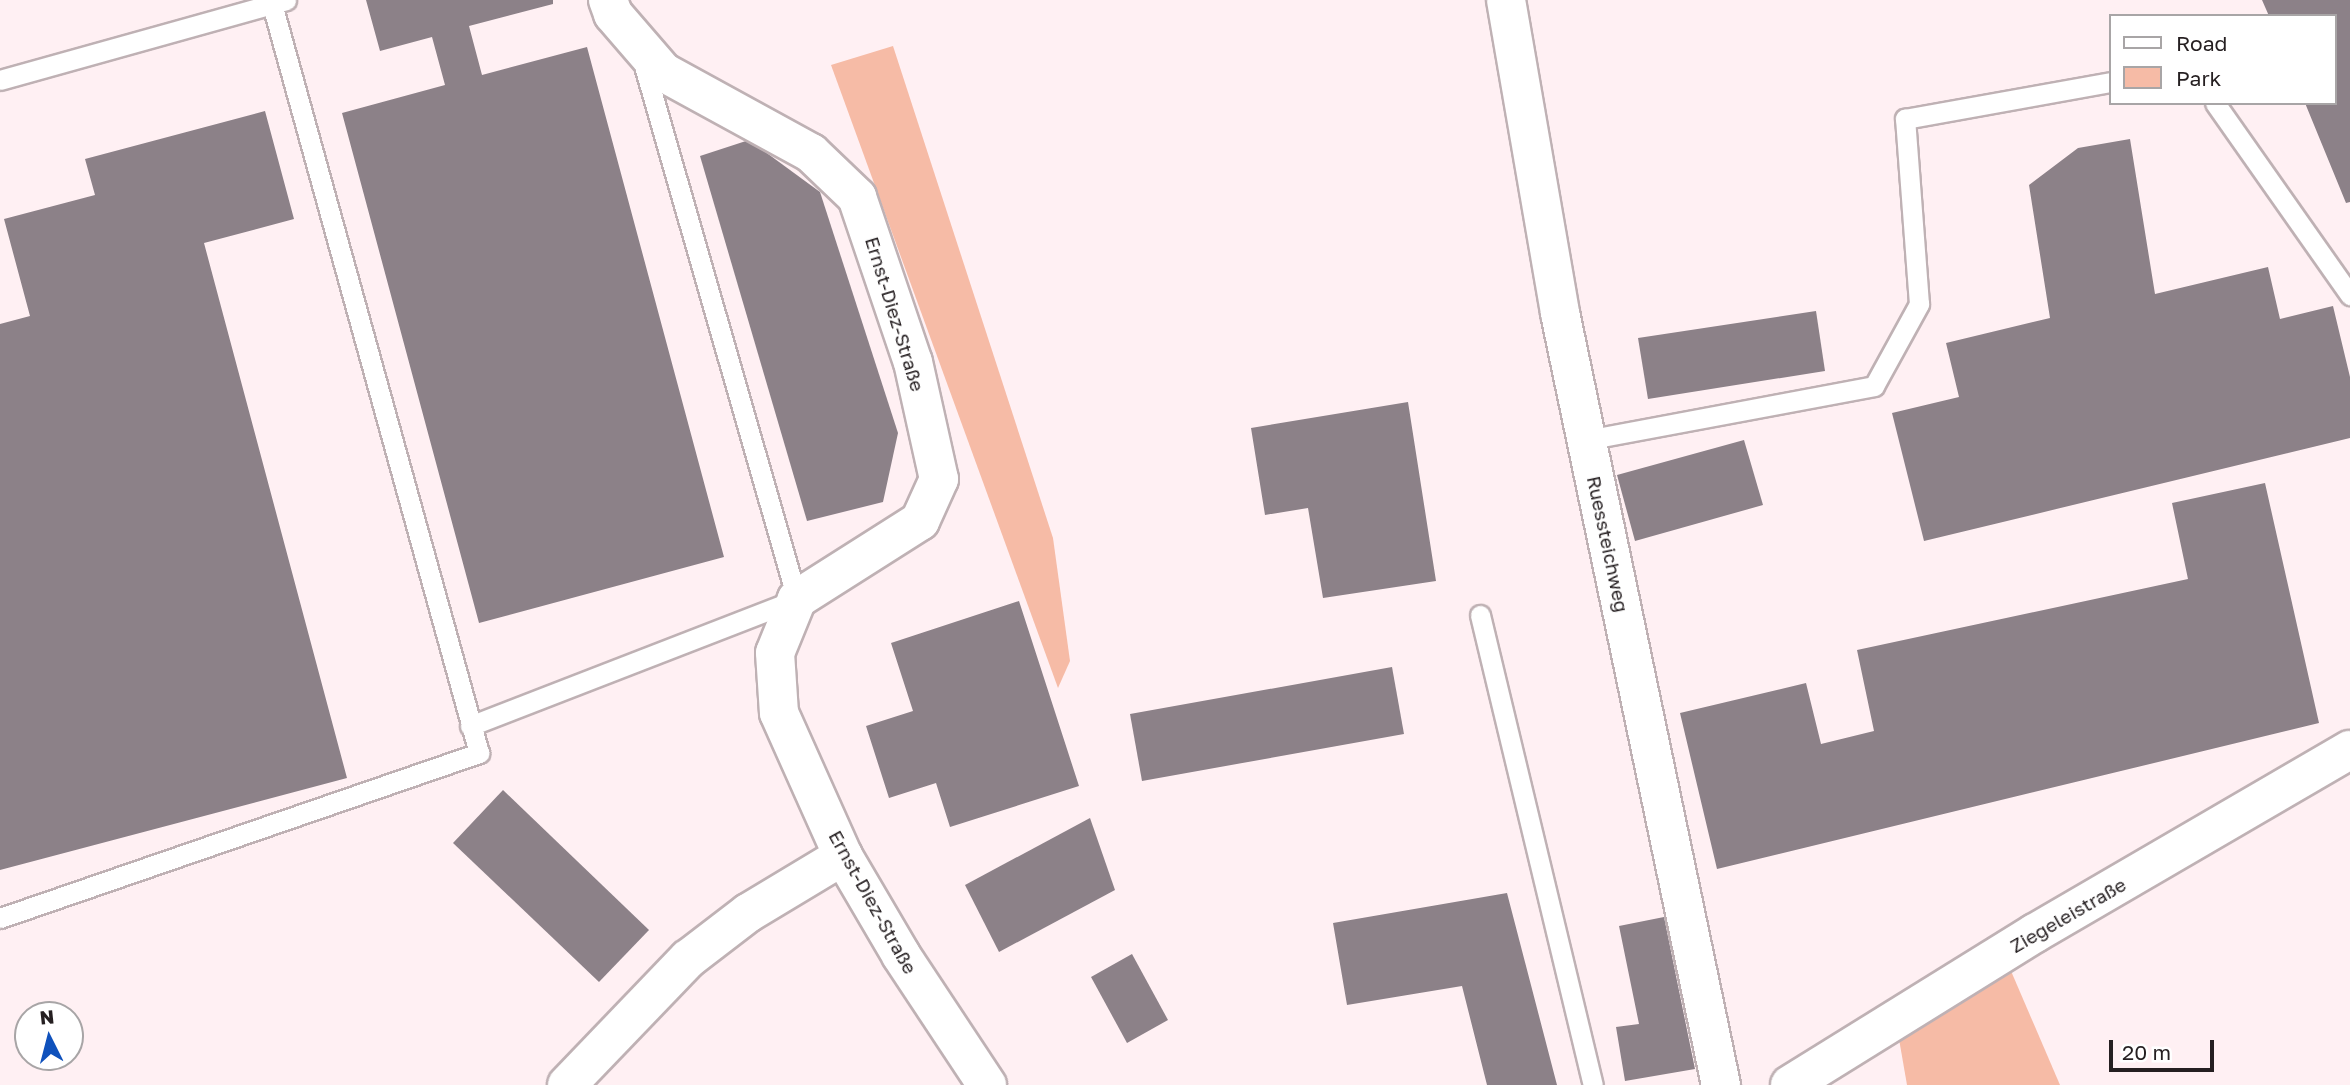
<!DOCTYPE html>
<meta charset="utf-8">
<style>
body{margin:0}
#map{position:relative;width:2350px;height:1085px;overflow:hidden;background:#fff0f3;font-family:"Golos Text",sans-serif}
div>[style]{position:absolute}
.green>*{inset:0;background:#f6bba6}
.building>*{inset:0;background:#8c8188}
.roads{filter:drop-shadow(2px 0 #bfb1b4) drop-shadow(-2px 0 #bfb1b4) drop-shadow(0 2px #bfb1b4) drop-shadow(0 -2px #bfb1b4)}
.lane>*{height:19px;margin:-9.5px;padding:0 9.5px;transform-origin:9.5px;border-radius:9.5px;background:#fff}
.street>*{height:38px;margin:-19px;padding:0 19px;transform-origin:19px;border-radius:19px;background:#fff}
span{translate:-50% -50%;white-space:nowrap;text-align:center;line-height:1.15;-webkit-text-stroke:7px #fff;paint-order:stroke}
.street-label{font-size:19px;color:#251f21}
.legend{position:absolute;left:2109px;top:14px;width:228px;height:91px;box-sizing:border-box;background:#fff;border:2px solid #a8a5a6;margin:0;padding:9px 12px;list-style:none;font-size:21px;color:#251f21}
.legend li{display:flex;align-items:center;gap:14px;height:35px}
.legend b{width:35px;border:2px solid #a8a5a6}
.north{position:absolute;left:14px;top:1001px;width:70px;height:70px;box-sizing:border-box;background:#fff;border:2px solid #a8a5a6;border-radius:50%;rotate:354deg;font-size:19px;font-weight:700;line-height:28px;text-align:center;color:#251f21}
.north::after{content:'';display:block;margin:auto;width:24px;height:32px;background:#0f51bc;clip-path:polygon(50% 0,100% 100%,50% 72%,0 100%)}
.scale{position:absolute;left:2109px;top:1040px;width:105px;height:32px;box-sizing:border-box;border:4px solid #251f21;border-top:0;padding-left:9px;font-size:21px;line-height:24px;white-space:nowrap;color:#251f21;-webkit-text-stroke:5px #fff;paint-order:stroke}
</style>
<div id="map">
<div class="green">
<i style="clip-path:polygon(893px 46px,1053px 538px,1070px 661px,1058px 688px,831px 65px)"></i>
<i style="clip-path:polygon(2011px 971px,2060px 1085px,1907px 1085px,1899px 1039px)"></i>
</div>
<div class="building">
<i style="clip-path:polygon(366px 0,553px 0,553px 4px,469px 26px,482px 75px,587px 47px,724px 557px,479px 623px,342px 113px,445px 85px,432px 37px,380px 51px)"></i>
<i style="clip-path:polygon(2262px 0,2350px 0,2350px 202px,2346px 203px,2305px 103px,2334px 103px,2334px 16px,2269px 16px)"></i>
<i style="clip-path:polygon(265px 111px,294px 219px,204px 243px,347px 778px,0 870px,0 324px,30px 316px,4px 219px,95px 195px,85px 159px)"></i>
<i style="clip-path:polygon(2130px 139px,2155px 294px,2268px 267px,2280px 319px,2333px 306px,2350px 377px,2350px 438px,1924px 541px,1892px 413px,1959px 397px,1946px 343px,2050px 318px,2029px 185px,2078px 148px)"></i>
<i style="clip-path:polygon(749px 140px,820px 192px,898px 433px,883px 502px,807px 521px,700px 156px)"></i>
<i style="clip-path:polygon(1816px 311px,1825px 371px,1648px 399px,1638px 338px)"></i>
<i style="clip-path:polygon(1408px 402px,1436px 581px,1323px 598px,1308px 508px,1265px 515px,1251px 428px)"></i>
<i style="clip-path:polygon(1744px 440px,1763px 505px,1635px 541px,1617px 475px)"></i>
<i style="clip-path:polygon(2265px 483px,2319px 723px,1717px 869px,1680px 713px,1806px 683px,1821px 744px,1874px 731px,1857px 650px,2188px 579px,2172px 503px)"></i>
<i style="clip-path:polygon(1019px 601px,1079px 786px,950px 827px,936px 783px,889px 798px,866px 726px,913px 711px,891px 643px)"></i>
<i style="clip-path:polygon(1392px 667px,1404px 734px,1142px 781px,1130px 714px)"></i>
<i style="clip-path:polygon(503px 790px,649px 930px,599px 982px,453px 843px)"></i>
<i style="clip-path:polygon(1090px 818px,1115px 890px,999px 952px,965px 885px)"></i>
<i style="clip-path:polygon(1507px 893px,1557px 1085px,1487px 1085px,1462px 986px,1347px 1005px,1333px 923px)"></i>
<i style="clip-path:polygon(1664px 917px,1695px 1069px,1625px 1081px,1616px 1027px,1639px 1024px,1619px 926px)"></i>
<i style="clip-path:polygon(1132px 954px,1168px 1020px,1127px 1043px,1091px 977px)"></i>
</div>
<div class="roads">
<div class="lane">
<i style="left:0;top:80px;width:297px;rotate:-15.6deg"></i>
<i style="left:2215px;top:103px;width:235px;rotate:54.9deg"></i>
<i style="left:1586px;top:440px;width:293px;rotate:-10.6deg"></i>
<i style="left:1874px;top:386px;width:94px;rotate:-61.2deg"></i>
<i style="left:1919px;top:304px;width:186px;rotate:-94.3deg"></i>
<i style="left:1905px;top:119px;width:208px;rotate:-10.2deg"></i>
<i style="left:1480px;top:615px;width:483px;rotate:76.5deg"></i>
<i style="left:470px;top:726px;width:351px;rotate:-21.2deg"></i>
<i style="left:797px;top:599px;width:559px;rotate:-106deg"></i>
<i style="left:0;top:918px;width:507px;rotate:-19.01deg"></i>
<i style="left:479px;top:753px;width:777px;rotate:-105.45deg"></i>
</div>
<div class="street">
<i style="left:608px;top:0;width:15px;rotate:70deg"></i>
<i style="left:613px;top:14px;width:77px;rotate:49.2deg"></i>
<i style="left:663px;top:72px;width:169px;rotate:28.7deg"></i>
<i style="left:811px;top:153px;width:64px;rotate:43.7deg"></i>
<i style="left:857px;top:197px;width:174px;rotate:71.3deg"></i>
<i style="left:913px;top:362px;width:120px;rotate:77.5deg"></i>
<i style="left:939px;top:479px;width:46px;rotate:114.3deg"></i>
<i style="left:920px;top:521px;width:146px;rotate:147.6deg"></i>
<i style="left:797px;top:599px;width:58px;rotate:112.2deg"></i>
<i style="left:775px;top:653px;width:60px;rotate:86.2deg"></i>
<i style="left:779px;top:713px;width:157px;rotate:65.9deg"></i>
<i style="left:843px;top:856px;width:115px;rotate:59.6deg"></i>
<i style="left:901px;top:955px;width:156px;rotate:56.5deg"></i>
<i style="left:1506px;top:0;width:318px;rotate:80.2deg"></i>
<i style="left:1560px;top:313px;width:789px;rotate:78.22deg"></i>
<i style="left:567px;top:1085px;width:175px;rotate:-46.2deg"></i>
<i style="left:688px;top:959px;width:76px;rotate:-37.5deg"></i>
<i style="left:748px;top:913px;width:111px;rotate:-31deg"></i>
<i style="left:1790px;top:1085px;width:288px;rotate:-31.8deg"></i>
<i style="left:2035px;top:933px;width:364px;rotate:-30.2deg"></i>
</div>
</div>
<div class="street-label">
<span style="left:895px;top:314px;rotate:73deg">Ernst-Diez-Straße</span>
<span style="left:1608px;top:544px;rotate:78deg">Ruessteichweg</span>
<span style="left:873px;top:902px;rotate:61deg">Ernst-Diez-Straße</span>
<span style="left:2068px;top:915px;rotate:-30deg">Ziegeleistraße</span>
</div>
<ul class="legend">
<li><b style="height:9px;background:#fff"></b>Road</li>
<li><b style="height:19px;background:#f6bba6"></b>Park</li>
</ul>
<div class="north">N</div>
<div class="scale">20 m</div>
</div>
